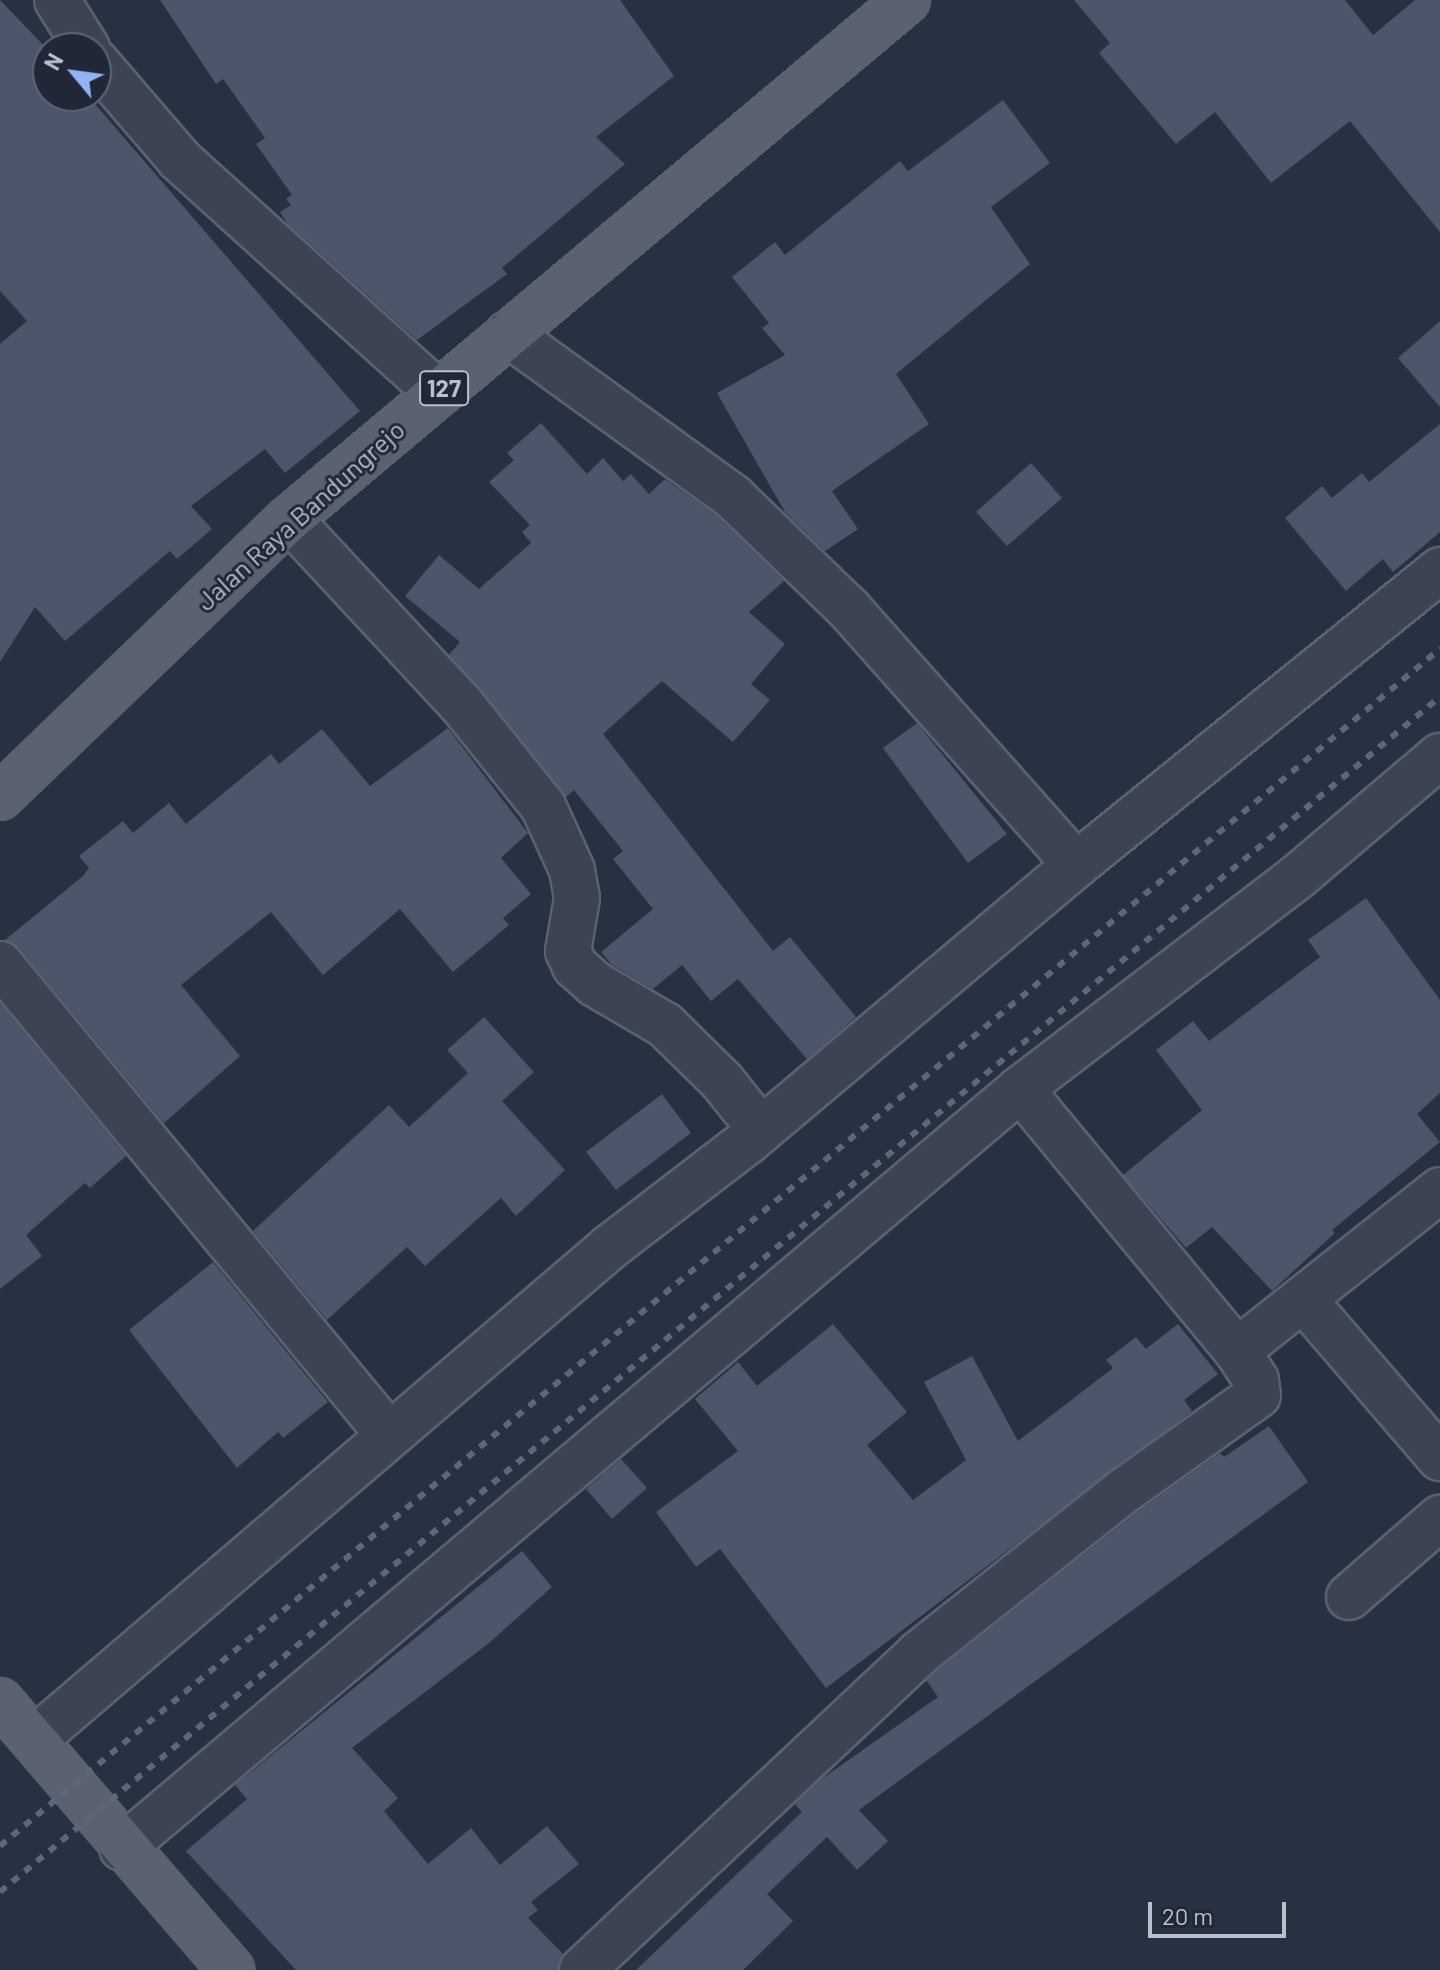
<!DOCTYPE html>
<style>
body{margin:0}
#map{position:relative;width:1440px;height:1970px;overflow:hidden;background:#283142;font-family:Barlow,sans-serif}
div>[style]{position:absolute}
.building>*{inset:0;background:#4c5569}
.roads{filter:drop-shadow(2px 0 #5a616f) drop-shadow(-2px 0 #5a616f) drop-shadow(0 2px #5a616f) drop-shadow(0 -2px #5a616f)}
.minor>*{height:44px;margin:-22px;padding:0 22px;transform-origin:22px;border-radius:22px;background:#3c4352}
.major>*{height:44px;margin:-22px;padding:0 22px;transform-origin:22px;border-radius:22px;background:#5a6272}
.rail>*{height:6px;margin-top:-3px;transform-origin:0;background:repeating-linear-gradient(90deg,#5e6779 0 8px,transparent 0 16px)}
span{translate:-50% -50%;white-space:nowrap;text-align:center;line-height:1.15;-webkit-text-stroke:6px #202837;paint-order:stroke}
.shield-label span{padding:2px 6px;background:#202837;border:2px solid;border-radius:6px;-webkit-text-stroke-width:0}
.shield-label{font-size:24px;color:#b9bfcc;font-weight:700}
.street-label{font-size:26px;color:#b9bfcc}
.north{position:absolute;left:32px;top:32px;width:80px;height:80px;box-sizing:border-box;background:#202837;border:2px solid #5d6473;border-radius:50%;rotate:299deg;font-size:22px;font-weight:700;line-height:32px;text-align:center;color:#b9bfcc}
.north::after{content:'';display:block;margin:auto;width:28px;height:36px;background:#94b2f6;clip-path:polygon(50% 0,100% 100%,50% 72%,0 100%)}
.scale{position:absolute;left:1148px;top:1902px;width:138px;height:36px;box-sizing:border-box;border:4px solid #b9bfcc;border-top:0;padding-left:10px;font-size:24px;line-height:28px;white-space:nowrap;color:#b9bfcc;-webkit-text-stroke:6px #202837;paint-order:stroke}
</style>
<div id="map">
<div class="building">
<i style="clip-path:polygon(0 0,48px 50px,48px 96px,88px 96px,360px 411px,285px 473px,265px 449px,191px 506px,212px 529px,177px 559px,170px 551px,65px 641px,35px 607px,0 662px,0 344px,27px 321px,0 291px)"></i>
<i style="clip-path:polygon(160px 0,620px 0,674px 76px,596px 137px,625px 164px,502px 268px,507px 274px,417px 340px,287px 223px,280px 212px,291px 205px,286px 199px,292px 195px,256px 144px,265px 138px,223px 79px,216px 84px)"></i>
<i style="clip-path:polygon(1074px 0,1345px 0,1373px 35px,1415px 0,1440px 0,1440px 232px,1350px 121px,1271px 183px,1215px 112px,1176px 144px,1099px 53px,1110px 43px)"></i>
<i style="clip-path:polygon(1003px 100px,1050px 163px,991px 207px,1030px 264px,896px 374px,929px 424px,832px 491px,858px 529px,825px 551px,785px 512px,717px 393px,785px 355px,762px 328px,769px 323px,732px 277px,775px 242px,785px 255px,900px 161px,908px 171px)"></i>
<i style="clip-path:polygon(1440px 321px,1440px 407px,1398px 358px)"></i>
<i style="clip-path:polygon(541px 423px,587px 474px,603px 458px,623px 481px,631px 474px,649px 494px,665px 479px,717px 516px,784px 581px,749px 612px,785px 644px,751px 684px,770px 700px,733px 742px,662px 681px,603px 734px,773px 951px,790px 937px,856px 1017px,807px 1059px,738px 979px,711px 1001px,682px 965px,653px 989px,611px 964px,601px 952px,653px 909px,613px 859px,623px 851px,574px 790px,566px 797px,449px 655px,460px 642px,405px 596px,439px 555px,479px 589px,531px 543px,522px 532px,530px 525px,489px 482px,514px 460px,507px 453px)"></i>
<i style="clip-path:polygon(1440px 424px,1440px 532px,1393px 572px,1383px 559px,1346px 591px,1285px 518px,1322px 486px,1332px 498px,1362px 473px,1369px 482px)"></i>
<i style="clip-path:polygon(1031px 463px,1062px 498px,1007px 546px,976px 512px)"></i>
<i style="clip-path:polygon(917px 723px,1007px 834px,968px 863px,883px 748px)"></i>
<i style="clip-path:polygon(448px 728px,528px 833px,501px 858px,531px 894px,503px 918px,509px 925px,453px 972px,400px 909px,323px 975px,271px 912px,181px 985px,240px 1056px,164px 1123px,19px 948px,5px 940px,83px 876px,89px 868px,79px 856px,123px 821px,133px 833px,169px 803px,186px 824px,271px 754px,279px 764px,322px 729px,370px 786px)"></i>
<i style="clip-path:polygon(1366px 898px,1440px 1000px,1440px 1093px,1417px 1114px,1440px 1142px,1332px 1230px,1335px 1233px,1272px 1291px,1212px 1227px,1186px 1248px,1123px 1175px,1202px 1110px,1156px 1050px,1193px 1021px,1209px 1041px,1320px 957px,1308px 940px)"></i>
<i style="clip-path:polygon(0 1003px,126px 1156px,90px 1188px,85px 1183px,26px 1235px,42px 1256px,0 1289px)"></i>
<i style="clip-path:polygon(484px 1017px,534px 1072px,502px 1101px,565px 1170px,516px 1216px,501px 1198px,425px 1266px,407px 1247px,327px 1320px,253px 1231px,389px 1105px,409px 1127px,468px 1073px,447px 1050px)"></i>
<i style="clip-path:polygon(662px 1094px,691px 1133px,616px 1190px,586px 1152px)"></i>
<i style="clip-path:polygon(213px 1262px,328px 1402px,283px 1438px,278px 1432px,237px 1468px,129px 1330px)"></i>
<i style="clip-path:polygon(833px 1324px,907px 1412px,867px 1445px,913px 1500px,966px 1460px,924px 1382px,972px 1356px,1018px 1441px,1113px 1368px,1106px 1360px,1136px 1337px,1146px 1349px,1178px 1324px,1218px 1374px,1184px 1400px,1192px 1411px,826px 1688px,720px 1549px,696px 1567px,656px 1512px,738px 1451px,695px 1399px,738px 1362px,757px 1386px)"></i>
<i style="clip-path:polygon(1269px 1426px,1308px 1482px,859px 1810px,888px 1841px,857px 1870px,827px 1837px,767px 1894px,793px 1921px,743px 1970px,636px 1970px,802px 1812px,795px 1804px,823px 1778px,938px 1697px,926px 1680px,934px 1673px,1140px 1510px,1220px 1453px,1224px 1457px)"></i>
<i style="clip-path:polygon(621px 1459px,647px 1488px,612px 1519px,586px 1489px)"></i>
<i style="clip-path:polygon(522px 1551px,552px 1587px,489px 1643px,352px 1748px,398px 1798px,384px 1811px,428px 1864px,471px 1828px,500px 1865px,547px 1826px,579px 1864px,531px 1902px,538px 1910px,528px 1918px,563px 1954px,558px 1970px,296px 1970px,186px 1851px,247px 1799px,235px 1785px)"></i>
</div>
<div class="roads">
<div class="minor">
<i style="left:57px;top:0;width:57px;rotate:58deg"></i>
<i style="left:96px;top:62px;width:128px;rotate:49.4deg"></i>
<i style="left:179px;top:159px;width:349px;rotate:42.1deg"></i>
<i style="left:508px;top:334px;width:278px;rotate:35.9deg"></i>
<i style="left:733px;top:497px;width:161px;rotate:44deg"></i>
<i style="left:849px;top:609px;width:342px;rotate:48.4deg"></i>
<i style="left:289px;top:519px;width:254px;rotate:47.1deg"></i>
<i style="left:462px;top:705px;width:129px;rotate:51.3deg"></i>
<i style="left:543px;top:806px;width:70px;rotate:65.6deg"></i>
<i style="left:572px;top:870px;width:28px;rotate:80deg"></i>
<i style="left:577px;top:898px;width:54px;rotate:99.6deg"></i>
<i style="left:568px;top:951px;width:17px;rotate:65deg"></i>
<i style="left:575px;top:966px;width:27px;rotate:42deg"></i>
<i style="left:595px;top:984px;width:81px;rotate:30.4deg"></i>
<i style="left:665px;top:1025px;width:80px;rotate:44.5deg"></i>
<i style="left:722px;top:1081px;width:63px;rotate:51.5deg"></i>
<i style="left:0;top:964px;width:611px;rotate:50.45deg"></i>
<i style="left:1303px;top:1299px;width:210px;rotate:49.3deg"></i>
<i style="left:1237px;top:1351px;width:259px;rotate:-38.4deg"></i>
<i style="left:1349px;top:1597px;width:121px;rotate:-41deg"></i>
<i style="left:35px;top:1739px;width:757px;rotate:-40.55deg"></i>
<i style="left:610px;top:1247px;width:173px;rotate:-37.5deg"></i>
<i style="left:747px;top:1142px;width:430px;rotate:-40.1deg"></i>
<i style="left:1076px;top:865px;width:469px;rotate:-39deg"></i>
<i style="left:122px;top:1848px;width:1176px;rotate:-40.2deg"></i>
<i style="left:1020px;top:1089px;width:347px;rotate:-37.4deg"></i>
<i style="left:1296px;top:878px;width:189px;rotate:-40.3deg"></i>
<i style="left:582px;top:1970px;width:461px;rotate:-43.2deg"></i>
<i style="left:918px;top:1654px;width:264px;rotate:-38.4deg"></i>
<i style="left:1125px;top:1490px;width:163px;rotate:-35.5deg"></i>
<i style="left:1258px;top:1395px;width:15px;rotate:-98deg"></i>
<i style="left:1256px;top:1380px;width:35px;rotate:-123deg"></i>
<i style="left:1237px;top:1351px;width:340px;rotate:-129.6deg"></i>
</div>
<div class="major">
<i style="left:0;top:797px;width:401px;rotate:-43.9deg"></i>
<i style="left:289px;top:519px;width:807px;rotate:-40.02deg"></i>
<i style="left:0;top:1701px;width:355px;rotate:49.3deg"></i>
</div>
</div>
<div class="rail">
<i style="left:0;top:1846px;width:1873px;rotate:-39.74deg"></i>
<i style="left:0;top:1892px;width:1871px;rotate:-39.69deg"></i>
</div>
<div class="shield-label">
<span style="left:444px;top:388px">127</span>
</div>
<div class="street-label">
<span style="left:300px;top:515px;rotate:-42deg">Jalan Raya Bandungrejo</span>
</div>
<div class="north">N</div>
<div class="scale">20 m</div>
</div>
